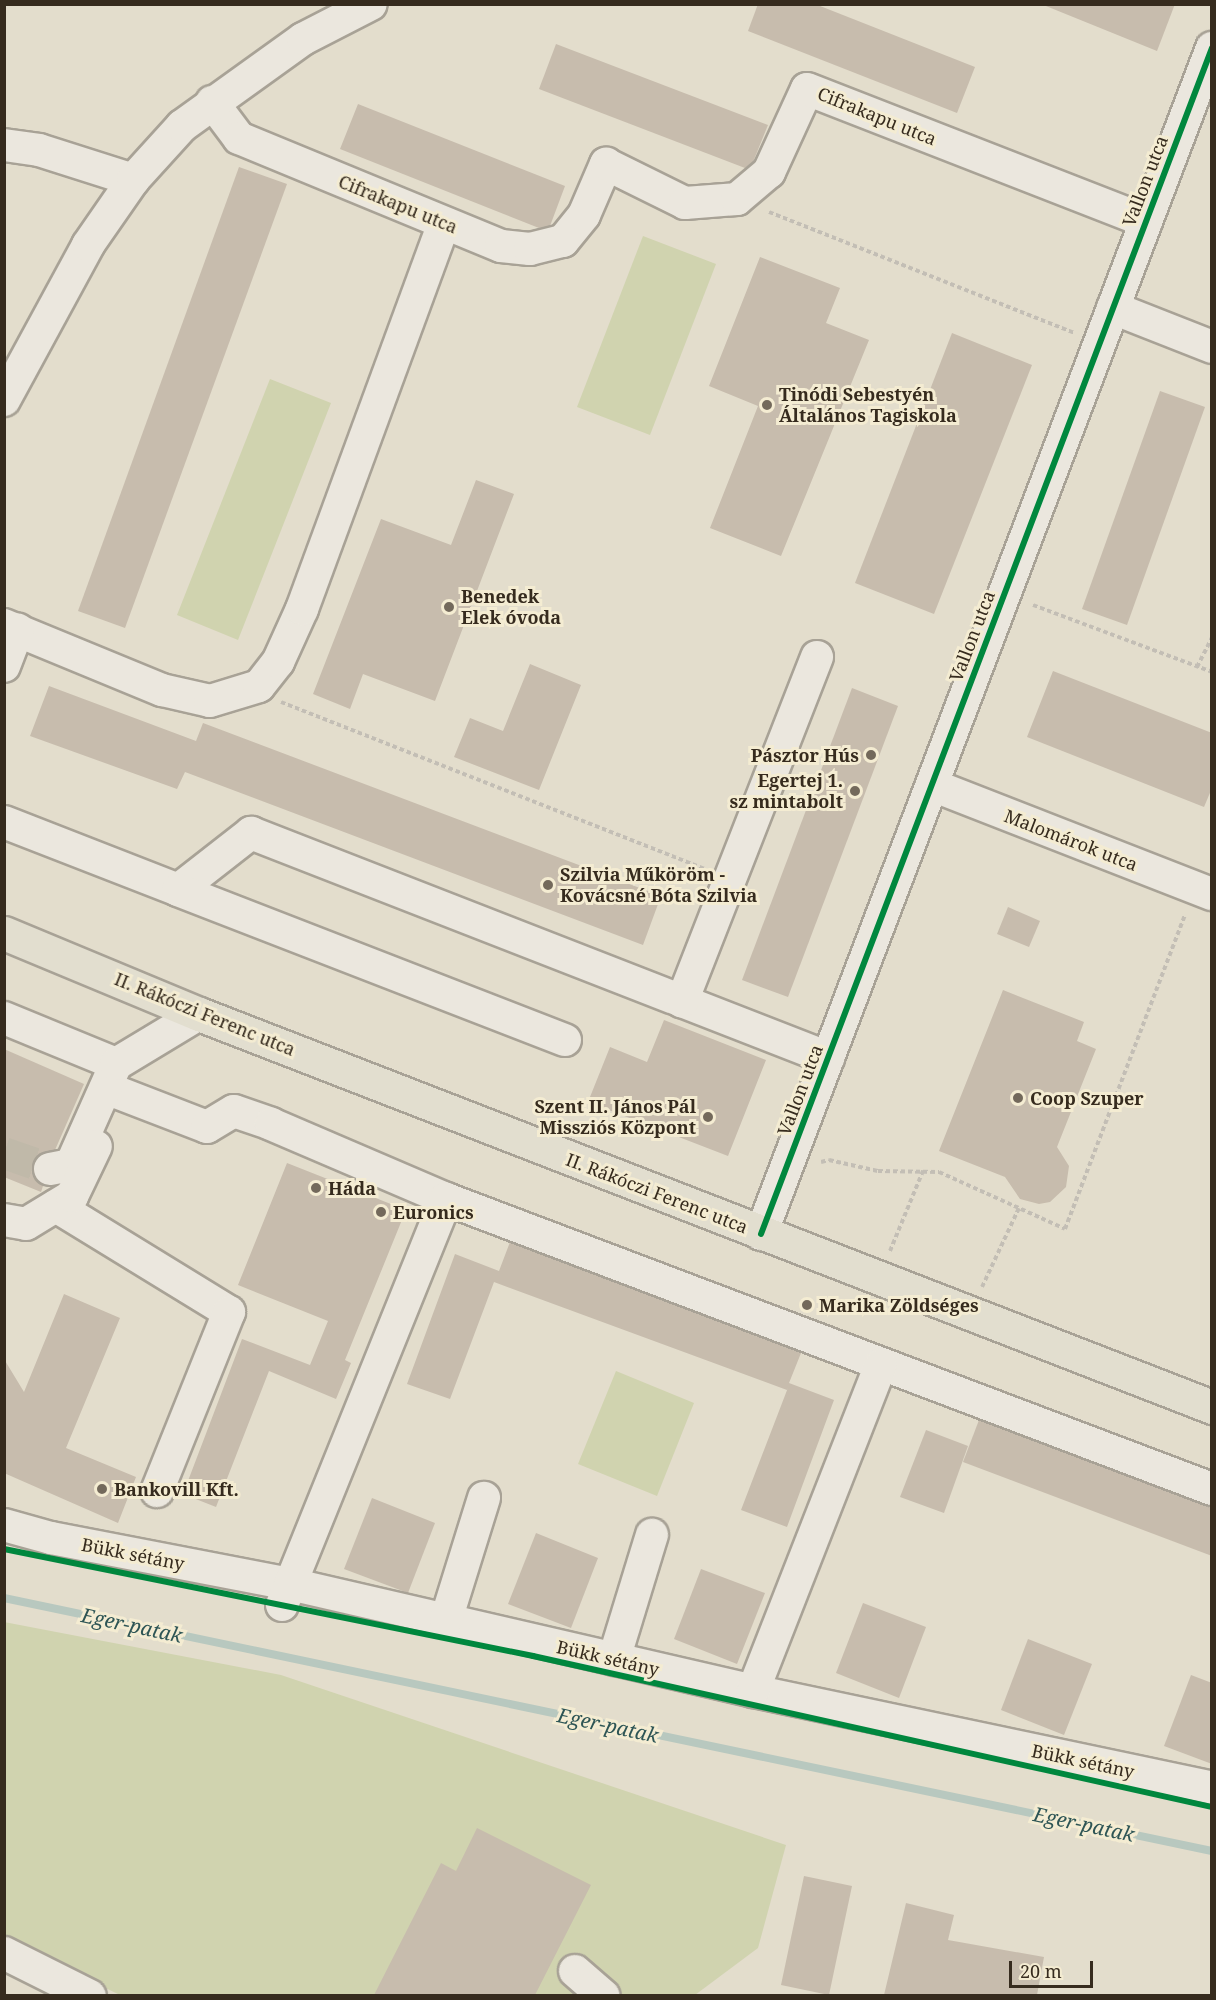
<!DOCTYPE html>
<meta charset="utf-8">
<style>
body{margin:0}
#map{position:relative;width:1216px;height:2000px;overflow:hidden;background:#e3ddcc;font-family:"Noto Serif",serif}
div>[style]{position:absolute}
.green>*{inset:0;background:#d0d3af}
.stream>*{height:8px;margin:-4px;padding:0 4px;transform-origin:4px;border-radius:4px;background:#b8c8bf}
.building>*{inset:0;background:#c7bcad}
.minor-tunnel>*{height:32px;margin-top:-16px;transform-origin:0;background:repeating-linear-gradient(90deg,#c0b9a9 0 32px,transparent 0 48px)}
.path>*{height:4px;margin-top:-2px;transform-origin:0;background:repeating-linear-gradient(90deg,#c3beb5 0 4.5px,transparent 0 7.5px)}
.roads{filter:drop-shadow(2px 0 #a8a296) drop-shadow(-2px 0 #a8a296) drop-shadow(0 2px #a8a296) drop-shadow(0 -2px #a8a296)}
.minor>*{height:32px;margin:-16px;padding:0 16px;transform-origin:16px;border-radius:16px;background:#ebe7de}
.major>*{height:33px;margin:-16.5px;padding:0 16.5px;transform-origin:16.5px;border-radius:16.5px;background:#e2decf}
.cycleway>*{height:6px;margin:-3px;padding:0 3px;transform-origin:3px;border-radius:3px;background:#00873e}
.dots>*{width:16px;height:16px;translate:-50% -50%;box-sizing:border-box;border:3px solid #f4ecd2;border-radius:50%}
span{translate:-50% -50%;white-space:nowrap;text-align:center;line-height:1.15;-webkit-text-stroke:6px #f4ecd2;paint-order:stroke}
.street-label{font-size:18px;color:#362b1e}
.poi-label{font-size:18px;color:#362b1e;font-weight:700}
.left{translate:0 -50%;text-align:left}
.right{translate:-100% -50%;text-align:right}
.water-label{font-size:20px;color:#2e5555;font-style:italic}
.frame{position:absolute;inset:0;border:6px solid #362b1e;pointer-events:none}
.scale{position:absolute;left:1009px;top:1961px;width:84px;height:27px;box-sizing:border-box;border:3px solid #362b1e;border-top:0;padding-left:8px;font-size:18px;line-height:21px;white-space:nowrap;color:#362b1e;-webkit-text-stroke:4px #f4ecd2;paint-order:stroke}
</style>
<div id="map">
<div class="green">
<i style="clip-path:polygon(643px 236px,716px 264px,650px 435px,577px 407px)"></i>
<i style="clip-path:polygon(270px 379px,331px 403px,238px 640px,177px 615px)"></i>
<i style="clip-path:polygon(616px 1371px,694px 1403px,657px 1496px,578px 1464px)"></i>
<i style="clip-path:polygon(4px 1622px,281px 1675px,786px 1845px,758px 1948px,695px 1995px,120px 1995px,5px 1940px)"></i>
</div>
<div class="stream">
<i style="left:4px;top:1598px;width:1234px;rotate:11.83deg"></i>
</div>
<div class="building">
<i style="clip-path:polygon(758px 4px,815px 4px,975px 67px,957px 113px,748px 31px)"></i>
<i style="clip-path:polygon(1041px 4px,1175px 4px,1157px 51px)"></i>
<i style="clip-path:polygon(556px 44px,768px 125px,753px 162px,745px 168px,539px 89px)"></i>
<i style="clip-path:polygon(358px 104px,565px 186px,550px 226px,539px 228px,340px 149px)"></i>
<i style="clip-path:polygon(239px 167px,287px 184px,125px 628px,78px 611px)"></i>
<i style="clip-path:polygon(760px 257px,840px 288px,826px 323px,869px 340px,781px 556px,710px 528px,758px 406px,709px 386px)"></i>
<i style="clip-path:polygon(952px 333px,1032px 365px,934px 614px,855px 583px)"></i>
<i style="clip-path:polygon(1160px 391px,1205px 407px,1127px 625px,1082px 609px)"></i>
<i style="clip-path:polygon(476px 480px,514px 494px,435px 701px,363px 674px,350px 709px,313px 694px,381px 519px,451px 545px)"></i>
<i style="clip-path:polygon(530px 664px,581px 685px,539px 790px,454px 757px,470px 718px,503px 731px)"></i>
<i style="clip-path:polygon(1053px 671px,1212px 733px,1212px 788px,1204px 807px,1027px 737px)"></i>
<i style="clip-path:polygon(49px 686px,196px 741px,203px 723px,661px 896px,643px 945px,185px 772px,177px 789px,30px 736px)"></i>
<i style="clip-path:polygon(852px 688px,898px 706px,788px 997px,742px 980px)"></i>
<i style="clip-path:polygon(1008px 907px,1040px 921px,1029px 947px,997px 934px)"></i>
<i style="clip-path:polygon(1003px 990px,1084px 1022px,1077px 1041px,1096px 1049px,1057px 1147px,1069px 1166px,1066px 1187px,1050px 1202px,1039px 1204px,1020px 1199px,1005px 1177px,939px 1151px)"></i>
<i style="clip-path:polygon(664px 1020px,766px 1060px,728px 1156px,588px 1102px,610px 1047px,647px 1062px)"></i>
<i style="clip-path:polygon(4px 1049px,84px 1084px,55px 1150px,39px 1155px,33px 1163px,33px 1173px,43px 1186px,41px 1192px,4px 1177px)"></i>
<i style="clip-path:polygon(287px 1163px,406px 1210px,345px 1360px,351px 1363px,336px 1399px,269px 1371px,216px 1507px,183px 1494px,242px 1339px,310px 1365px,328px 1321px,238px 1285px)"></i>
<i style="clip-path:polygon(510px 1242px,801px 1353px,789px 1383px,834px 1400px,787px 1527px,741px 1510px,789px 1385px,787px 1390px,494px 1282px,450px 1399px,407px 1384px,455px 1254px,499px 1271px)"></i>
<i style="clip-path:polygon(64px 1294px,120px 1318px,66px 1448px,136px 1477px,118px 1523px,4px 1473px,4px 1359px,24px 1392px)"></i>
<i style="clip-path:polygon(979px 1420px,1212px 1506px,1212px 1556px,963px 1462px)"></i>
<i style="clip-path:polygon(926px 1430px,968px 1446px,944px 1513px,900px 1497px)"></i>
<i style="clip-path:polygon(372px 1498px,435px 1523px,408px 1593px,344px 1569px)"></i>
<i style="clip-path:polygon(536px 1533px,598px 1558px,571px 1628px,508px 1604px)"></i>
<i style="clip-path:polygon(701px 1569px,765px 1593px,737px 1664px,674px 1639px)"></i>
<i style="clip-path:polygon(863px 1603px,926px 1627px,899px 1698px,836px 1673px)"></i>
<i style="clip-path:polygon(1028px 1639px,1092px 1664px,1064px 1735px,1001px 1710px)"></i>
<i style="clip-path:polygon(1191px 1675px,1212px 1683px,1212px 1764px,1164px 1746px)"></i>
<i style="clip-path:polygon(477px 1828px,591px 1885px,535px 1995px,374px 1995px,441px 1863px,456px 1871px)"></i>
<i style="clip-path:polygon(804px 1876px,852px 1886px,829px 1995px,781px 1985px)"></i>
<i style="clip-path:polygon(906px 1903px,954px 1915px,948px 1940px,1044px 1957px,1037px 1995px,884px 1995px)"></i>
</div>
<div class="minor-tunnel">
<i style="left:4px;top:1153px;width:49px;rotate:19.2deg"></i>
</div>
<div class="path">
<i style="left:769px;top:212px;width:328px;rotate:21.6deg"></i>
<i style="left:1033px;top:605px;width:191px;rotate:20.5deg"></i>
<i style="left:1197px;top:667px;width:34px;rotate:-63deg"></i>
<i style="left:281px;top:702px;width:455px;rotate:21.5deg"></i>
<i style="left:821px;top:1162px;width:8px;rotate:-14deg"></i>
<i style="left:829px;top:1160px;width:50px;rotate:12.7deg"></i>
<i style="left:878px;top:1171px;width:61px;rotate:0.9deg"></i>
<i style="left:939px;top:1172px;width:138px;rotate:24.3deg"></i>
<i style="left:1065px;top:1229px;width:337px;rotate:-69.1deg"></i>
<i style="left:890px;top:1251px;width:87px;rotate:-67.6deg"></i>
<i style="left:982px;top:1287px;width:87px;rotate:-64.9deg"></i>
</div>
<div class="roads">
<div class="minor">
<i style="left:212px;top:102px;width:45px;rotate:53.1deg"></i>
<i style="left:239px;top:138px;width:283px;rotate:22.4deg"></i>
<i style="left:501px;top:246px;width:29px;rotate:6deg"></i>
<i style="left:530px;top:249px;width:34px;rotate:-14deg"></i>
<i style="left:563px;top:241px;width:33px;rotate:-51deg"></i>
<i style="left:584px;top:215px;width:56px;rotate:-66.7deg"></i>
<i style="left:606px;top:164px;width:88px;rotate:26.3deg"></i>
<i style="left:685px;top:203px;width:52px;rotate:-4.4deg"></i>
<i style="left:737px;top:199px;width:42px;rotate:-40.2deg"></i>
<i style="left:769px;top:172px;width:91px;rotate:-65.4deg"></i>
<i style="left:807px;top:89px;width:364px;rotate:21.3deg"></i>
<i style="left:4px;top:145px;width:35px;rotate:8deg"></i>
<i style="left:39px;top:150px;width:99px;rotate:17.7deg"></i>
<i style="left:1113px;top:308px;width:106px;rotate:21.5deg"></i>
<i style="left:4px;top:400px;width:176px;rotate:-61.5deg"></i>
<i style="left:88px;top:245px;width:79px;rotate:-55.3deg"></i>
<i style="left:133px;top:180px;width:73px;rotate:-47.8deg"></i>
<i style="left:182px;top:126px;width:149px;rotate:-35.7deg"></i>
<i style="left:303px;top:39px;width:76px;rotate:-27.2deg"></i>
<i style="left:4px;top:625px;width:171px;rotate:22.4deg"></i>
<i style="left:162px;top:690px;width:49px;rotate:12.9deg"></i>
<i style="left:210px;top:701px;width:51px;rotate:-17deg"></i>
<i style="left:259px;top:686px;width:31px;rotate:-52deg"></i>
<i style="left:278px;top:662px;width:58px;rotate:-65.6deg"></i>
<i style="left:302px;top:609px;width:411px;rotate:-69.8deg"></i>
<i style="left:817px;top:657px;width:370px;rotate:111.4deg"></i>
<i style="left:682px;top:1001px;width:157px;rotate:21.3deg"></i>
<i style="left:4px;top:666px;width:39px;rotate:-69deg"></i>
<i style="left:932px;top:785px;width:300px;rotate:21.3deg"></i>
<i style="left:4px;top:822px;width:187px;rotate:21.3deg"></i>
<i style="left:178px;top:890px;width:93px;rotate:-38deg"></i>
<i style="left:251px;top:833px;width:463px;rotate:21.3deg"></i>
<i style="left:178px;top:890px;width:415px;rotate:21.2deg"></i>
<i style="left:4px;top:1018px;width:121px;rotate:22.3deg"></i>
<i style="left:106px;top:1088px;width:108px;rotate:21.1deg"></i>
<i style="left:207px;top:1127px;width:31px;rotate:-31deg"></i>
<i style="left:234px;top:1111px;width:39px;rotate:19deg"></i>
<i style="left:271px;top:1124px;width:190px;rotate:23.2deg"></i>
<i style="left:446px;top:1199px;width:819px;rotate:20.74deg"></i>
<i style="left:50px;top:1169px;width:21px;rotate:-11deg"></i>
<i style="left:71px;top:1165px;width:111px;rotate:-66deg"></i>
<i style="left:116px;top:1064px;width:97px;rotate:-31.1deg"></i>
<i style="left:56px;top:1206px;width:203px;rotate:31.5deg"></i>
<i style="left:229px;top:1312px;width:193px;rotate:111.9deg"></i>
<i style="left:4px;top:1220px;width:22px;rotate:10deg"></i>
<i style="left:26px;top:1224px;width:54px;rotate:-31.3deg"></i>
<i style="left:72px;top:1196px;width:55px;rotate:-64.4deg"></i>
<i style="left:761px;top:1234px;width:1269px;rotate:-69.18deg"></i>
<i style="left:4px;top:1525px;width:49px;rotate:15.5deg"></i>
<i style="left:51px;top:1538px;width:243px;rotate:10.9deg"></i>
<i style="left:290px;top:1584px;width:475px;rotate:13deg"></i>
<i style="left:753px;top:1691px;width:469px;rotate:11.9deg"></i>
<i style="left:282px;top:1605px;width:438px;rotate:-68deg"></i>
<i style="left:446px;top:1620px;width:128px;rotate:-72.7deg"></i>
<i style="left:614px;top:1659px;width:130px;rotate:-73deg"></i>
<i style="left:753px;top:1691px;width:350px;rotate:-68.6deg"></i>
<i style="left:4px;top:1953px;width:96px;rotate:26.6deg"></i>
<i style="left:575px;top:1971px;width:38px;rotate:41deg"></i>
</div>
<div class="major">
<i style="left:4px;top:933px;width:211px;rotate:22.6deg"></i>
<i style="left:199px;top:1014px;width:1087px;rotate:21.2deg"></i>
</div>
</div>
<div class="cycleway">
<i style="left:761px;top:1234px;width:1269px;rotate:-69.18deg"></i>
<i style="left:4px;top:1549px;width:540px;rotate:11.43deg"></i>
<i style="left:533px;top:1656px;width:696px;rotate:12.54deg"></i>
</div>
<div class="dots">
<i style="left:767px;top:405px;background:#73695b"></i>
<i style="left:449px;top:607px;background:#73695b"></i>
<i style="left:871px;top:755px;background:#73695b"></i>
<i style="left:855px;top:791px;background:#73695b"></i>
<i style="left:548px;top:885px;background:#73695b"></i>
<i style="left:1018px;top:1098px;background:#73695b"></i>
<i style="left:708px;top:1117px;background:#73695b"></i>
<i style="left:316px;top:1188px;background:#73695b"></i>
<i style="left:381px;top:1212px;background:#73695b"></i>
<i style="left:807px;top:1305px;background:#73695b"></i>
<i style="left:102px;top:1489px;background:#73695b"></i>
</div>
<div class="street-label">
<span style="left:877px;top:116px;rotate:22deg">Cifrakapu utca</span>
<span style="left:1145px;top:181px;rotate:-69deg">Vallon utca</span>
<span style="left:398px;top:204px;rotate:22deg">Cifrakapu utca</span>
<span style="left:972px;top:636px;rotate:-69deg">Vallon utca</span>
<span style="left:1071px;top:840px;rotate:21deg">Malomárok utca</span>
<span style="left:205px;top:1014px;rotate:22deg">II. Rákóczi Ferenc utca</span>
<span style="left:800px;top:1090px;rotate:-69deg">Vallon utca</span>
<span style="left:657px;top:1193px;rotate:21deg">II. Rákóczi Ferenc utca</span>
<span style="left:133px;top:1554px;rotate:11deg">Bükk sétány</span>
<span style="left:608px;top:1658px;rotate:13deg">Bükk sétány</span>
<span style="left:1083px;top:1761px;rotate:12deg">Bükk sétány</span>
</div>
<div class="poi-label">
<span class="left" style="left:779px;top:405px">Tinódi Sebestyén<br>Általános Tagiskola</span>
<span class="left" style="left:461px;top:607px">Benedek<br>Elek óvoda</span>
<span class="right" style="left:859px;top:755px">Pásztor Hús</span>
<span class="right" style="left:843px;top:791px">Egertej 1.<br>sz mintabolt</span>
<span class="left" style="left:560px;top:885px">Szilvia Műköröm -<br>Kovácsné Bóta Szilvia</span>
<span class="left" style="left:1030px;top:1098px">Coop Szuper</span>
<span class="right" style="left:696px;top:1117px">Szent II. János Pál<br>Missziós Központ</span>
<span class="left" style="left:328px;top:1188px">Háda</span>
<span class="left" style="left:393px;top:1212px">Euronics</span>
<span class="left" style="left:819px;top:1305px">Marika Zöldséges</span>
<span class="left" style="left:114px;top:1489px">Bankovill Kft.</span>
</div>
<div class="water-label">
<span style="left:132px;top:1625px;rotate:12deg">Eger-patak</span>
<span style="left:608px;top:1725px;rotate:12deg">Eger-patak</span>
<span style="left:1084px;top:1824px;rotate:12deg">Eger-patak</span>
</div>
<div class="frame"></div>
<div class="scale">20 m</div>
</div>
